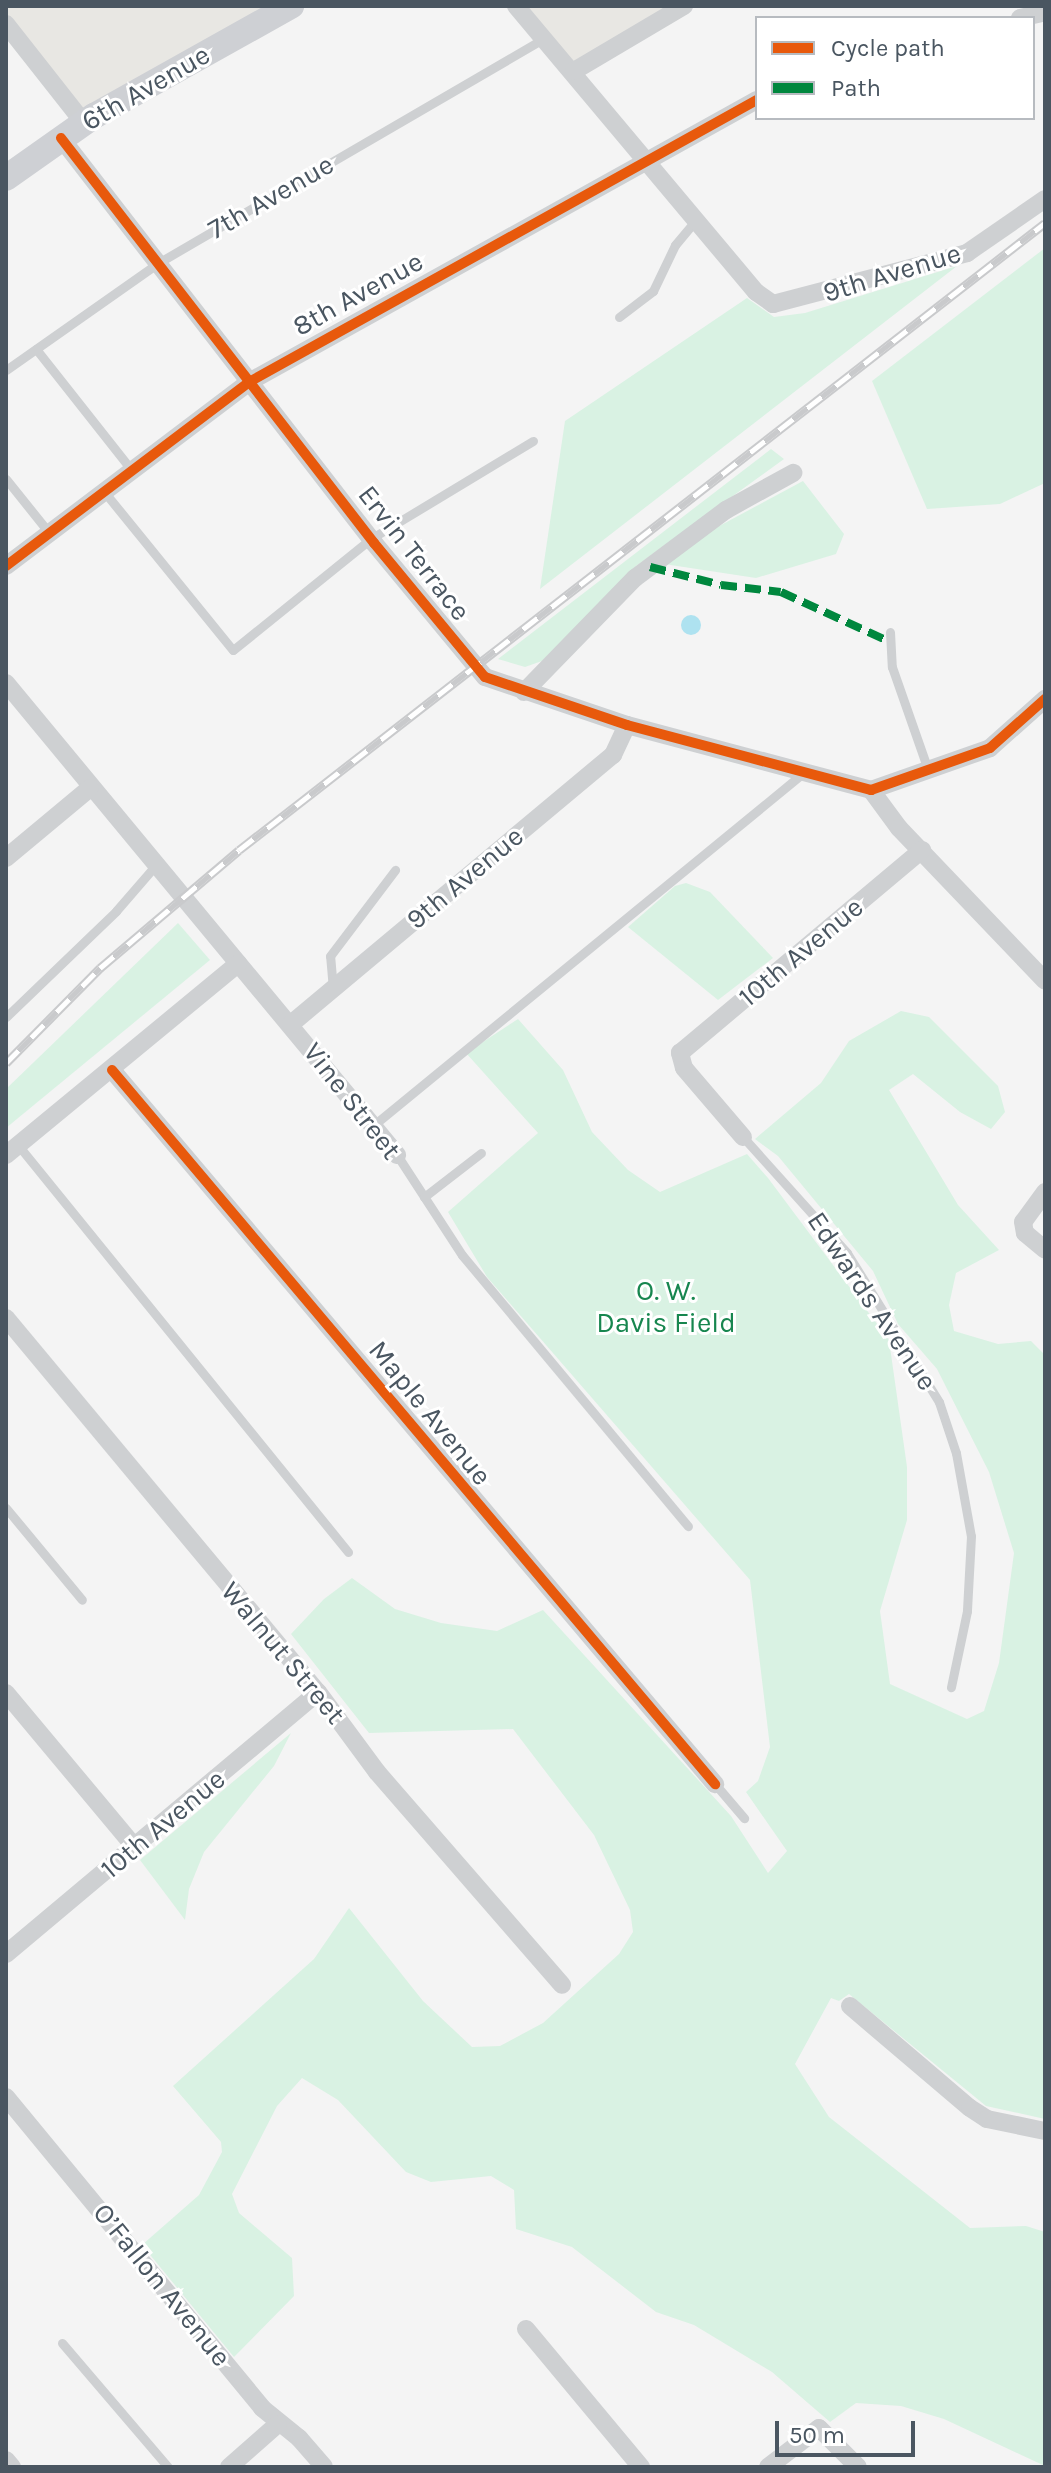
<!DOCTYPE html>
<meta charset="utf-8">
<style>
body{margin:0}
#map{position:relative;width:1051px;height:2473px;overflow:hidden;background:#f4f4f4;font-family:Karla,sans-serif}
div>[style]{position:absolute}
.commercial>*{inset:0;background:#e8e7e3}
.green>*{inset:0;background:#d9f2e3}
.water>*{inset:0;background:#aee2f0}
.round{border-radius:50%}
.lane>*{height:9px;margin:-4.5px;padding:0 4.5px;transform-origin:4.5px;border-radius:4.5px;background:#ced0d2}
.street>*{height:18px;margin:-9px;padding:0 9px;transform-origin:9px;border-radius:9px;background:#ced0d2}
.secondary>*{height:26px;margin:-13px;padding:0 13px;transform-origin:13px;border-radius:13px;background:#ced0d4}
.rail>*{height:9px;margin-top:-4.5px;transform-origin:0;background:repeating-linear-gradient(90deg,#fff 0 18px,#c9cacc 0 36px);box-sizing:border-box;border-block:2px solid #c9cacc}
.quiet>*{height:8px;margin-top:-4px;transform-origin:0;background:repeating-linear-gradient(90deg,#00873e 0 16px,transparent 0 24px)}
.cycleway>*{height:10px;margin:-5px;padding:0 5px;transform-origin:5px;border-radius:5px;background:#e8590c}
span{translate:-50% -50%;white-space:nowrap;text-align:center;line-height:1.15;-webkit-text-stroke:6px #fff;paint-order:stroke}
.street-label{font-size:28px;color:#4a5661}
.park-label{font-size:28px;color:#17864f}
.frame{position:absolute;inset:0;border:8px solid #4a5661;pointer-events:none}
.legend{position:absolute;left:755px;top:16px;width:280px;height:104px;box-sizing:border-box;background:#fff;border:2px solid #b7bbc0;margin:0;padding:10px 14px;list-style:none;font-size:24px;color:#4a5661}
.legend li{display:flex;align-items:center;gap:16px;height:40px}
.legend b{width:40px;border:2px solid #b7bbc0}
.scale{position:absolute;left:775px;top:2421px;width:140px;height:36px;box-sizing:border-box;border:4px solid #4a5661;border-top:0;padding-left:10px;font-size:24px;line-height:28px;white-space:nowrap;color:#4a5661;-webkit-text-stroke:6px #fff;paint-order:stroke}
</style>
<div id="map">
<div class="commercial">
<i style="clip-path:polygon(6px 6px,291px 6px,84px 123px,6px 24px)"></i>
<i style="clip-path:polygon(516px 6px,684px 6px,574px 71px)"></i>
</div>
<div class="green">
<i style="clip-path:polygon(1045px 248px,1045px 483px,1000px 504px,927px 509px,872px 381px)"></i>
<i style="clip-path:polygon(957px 266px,540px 589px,565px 421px,747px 298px,774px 317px,805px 313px)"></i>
<i style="clip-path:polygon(771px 449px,784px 459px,636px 566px,542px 661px,525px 667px,498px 659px)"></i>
<i style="clip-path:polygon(803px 481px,844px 534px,836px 554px,756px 578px,664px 564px,710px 531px)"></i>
<i style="clip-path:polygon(686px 883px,710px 892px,773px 958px,718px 1000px,628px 927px,675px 886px)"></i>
<i style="clip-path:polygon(178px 923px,210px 960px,6px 1128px,6px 1089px)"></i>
<i style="clip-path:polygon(901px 1011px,929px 1017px,998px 1086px,1005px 1112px,991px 1129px,960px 1112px,913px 1074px,889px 1090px,958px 1205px,999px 1250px,956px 1273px,949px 1305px,954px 1331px,998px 1344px,1031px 1341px,1045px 1355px,1045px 2119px,986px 2106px,849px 1994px,839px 2001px,831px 1998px,795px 2064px,829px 2117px,970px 2228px,1026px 2226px,1045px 2232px,1045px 2466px,944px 2419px,901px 2406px,856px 2403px,830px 2422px,772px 2372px,694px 2325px,656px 2312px,572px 2247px,516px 2229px,514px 2190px,491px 2176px,431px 2182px,406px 2172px,338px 2100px,302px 2078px,277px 2106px,232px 2194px,239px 2213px,292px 2258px,294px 2296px,234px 2357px,142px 2245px,199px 2195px,222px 2152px,221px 2142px,173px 2086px,314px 1959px,349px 1908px,423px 2001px,472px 2047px,500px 2046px,543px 2023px,619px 1954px,633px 1932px,630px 1910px,594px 1835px,513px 1729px,369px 1733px,291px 1634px,324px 1599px,352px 1578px,395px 1609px,441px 1623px,497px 1631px,543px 1610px,731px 1816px,768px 1873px,787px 1851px,746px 1792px,758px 1781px,770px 1747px,750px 1580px,487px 1277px,448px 1212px,538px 1133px,466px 1053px,518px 1019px,563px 1070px,592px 1132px,628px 1170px,660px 1192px,747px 1154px,768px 1178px,889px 1340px,907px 1467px,907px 1520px,880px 1611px,890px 1684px,967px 1719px,984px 1711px,999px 1663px,1014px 1553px,989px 1472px,937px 1369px,898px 1324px,873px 1271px,778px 1156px,755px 1139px,821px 1083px,849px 1041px)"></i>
<i style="clip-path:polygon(291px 1733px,274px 1766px,204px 1852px,189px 1889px,185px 1920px,140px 1860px)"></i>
</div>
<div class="water">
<i class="round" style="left:681px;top:615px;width:20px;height:20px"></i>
</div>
<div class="lane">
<i style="left:619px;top:317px;width:43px;rotate:-37.4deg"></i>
<i style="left:653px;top:291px;width:51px;rotate:-64.4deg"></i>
<i style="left:675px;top:245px;width:34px;rotate:-50deg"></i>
<i style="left:36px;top:349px;width:157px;rotate:51.7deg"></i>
<i style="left:6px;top:370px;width:186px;rotate:-35.1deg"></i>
<i style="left:158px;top:263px;width:447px;rotate:-30.2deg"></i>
<i style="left:6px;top:479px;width:70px;rotate:51.3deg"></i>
<i style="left:106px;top:494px;width:201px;rotate:50.9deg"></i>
<i style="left:233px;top:650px;width:179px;rotate:-38.9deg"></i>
<i style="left:372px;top:538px;width:188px;rotate:-31.1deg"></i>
<i style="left:890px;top:632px;width:35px;rotate:87deg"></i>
<i style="left:892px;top:667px;width:109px;rotate:70.7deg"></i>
<i style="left:333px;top:989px;width:33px;rotate:-95deg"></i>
<i style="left:330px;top:956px;width:108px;rotate:-52.9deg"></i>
<i style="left:6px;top:1017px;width:153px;rotate:-43.9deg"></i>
<i style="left:116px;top:911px;width:60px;rotate:-49.1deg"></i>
<i style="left:375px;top:1124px;width:552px;rotate:-39.34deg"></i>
<i style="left:743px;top:1137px;width:156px;rotate:48.1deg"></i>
<i style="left:847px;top:1253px;width:175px;rotate:58.3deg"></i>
<i style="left:939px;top:1402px;width:54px;rotate:71.6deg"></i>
<i style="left:956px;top:1453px;width:84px;rotate:79.8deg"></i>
<i style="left:971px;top:1536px;width:75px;rotate:93.1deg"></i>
<i style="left:967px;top:1611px;width:78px;rotate:101.9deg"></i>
<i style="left:18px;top:1145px;width:524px;rotate:50.96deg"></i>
<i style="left:397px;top:1155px;width:119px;rotate:57deg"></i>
<i style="left:462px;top:1255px;width:353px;rotate:50.2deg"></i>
<i style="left:424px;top:1197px;width:72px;rotate:-37.7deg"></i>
<i style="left:6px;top:1508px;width:119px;rotate:50.4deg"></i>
<i style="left:715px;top:1784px;width:45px;rotate:49.5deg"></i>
<i style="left:62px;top:2343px;width:163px;rotate:49.5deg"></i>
</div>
<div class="street">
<i style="left:516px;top:6px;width:373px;rotate:50deg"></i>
<i style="left:756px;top:292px;width:21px;rotate:35deg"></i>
<i style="left:773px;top:304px;width:201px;rotate:-14.7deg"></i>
<i style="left:967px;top:253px;width:95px;rotate:-34.7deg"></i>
<i style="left:1020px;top:18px;width:26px;rotate:-13deg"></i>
<i style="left:6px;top:24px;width:126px;rotate:51.8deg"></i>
<i style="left:574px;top:71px;width:128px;rotate:-30.6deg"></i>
<i style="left:61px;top:138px;width:512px;rotate:52.3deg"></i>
<i style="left:374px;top:543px;width:174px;rotate:50.4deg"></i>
<i style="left:485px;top:677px;width:150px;rotate:18.7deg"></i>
<i style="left:627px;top:725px;width:253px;rotate:14.9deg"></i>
<i style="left:871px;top:790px;width:126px;rotate:-19.4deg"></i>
<i style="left:990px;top:748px;width:74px;rotate:-41.7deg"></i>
<i style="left:6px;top:566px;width:305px;rotate:-37.1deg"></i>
<i style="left:249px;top:382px;width:581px;rotate:-29.04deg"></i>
<i style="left:6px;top:683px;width:613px;rotate:50.36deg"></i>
<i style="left:524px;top:692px;width:159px;rotate:-45.8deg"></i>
<i style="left:635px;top:578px;width:114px;rotate:-36.8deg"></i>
<i style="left:726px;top:510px;width:77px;rotate:-28.9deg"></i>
<i style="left:871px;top:790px;width:47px;rotate:53.6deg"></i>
<i style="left:899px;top:828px;width:211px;rotate:46.3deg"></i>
<i style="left:6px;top:858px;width:109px;rotate:-39.8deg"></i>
<i style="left:291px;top:1024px;width:420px;rotate:-39.9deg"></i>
<i style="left:613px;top:755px;width:33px;rotate:-65deg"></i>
<i style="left:112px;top:1070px;width:935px;rotate:49.82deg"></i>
<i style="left:743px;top:1137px;width:91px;rotate:-130.5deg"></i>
<i style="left:684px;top:1068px;width:16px;rotate:-105deg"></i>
<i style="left:680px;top:1053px;width:316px;rotate:-40deg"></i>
<i style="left:6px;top:1155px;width:301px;rotate:-39.5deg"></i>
<i style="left:1045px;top:1192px;width:37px;rotate:126deg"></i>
<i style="left:1023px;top:1222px;width:11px;rotate:80deg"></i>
<i style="left:1025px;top:1233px;width:26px;rotate:40deg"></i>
<i style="left:6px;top:1318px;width:487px;rotate:50.2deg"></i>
<i style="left:318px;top:1692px;width:99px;rotate:53.6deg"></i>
<i style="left:377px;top:1772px;width:282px;rotate:49deg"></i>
<i style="left:6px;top:1693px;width:199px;rotate:50.1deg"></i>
<i style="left:6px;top:1954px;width:407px;rotate:-40deg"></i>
<i style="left:850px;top:2006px;width:157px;rotate:40.4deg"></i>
<i style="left:970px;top:2108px;width:20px;rotate:33deg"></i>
<i style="left:987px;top:2119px;width:59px;rotate:11.7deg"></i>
<i style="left:6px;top:2097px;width:403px;rotate:50.5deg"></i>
<i style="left:262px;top:2408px;width:48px;rotate:39deg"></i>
<i style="left:299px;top:2438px;width:38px;rotate:49deg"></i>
<i style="left:526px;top:2329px;width:180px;rotate:50.2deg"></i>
<i style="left:6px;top:2460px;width:9px;rotate:49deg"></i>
<i style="left:229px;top:2467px;width:65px;rotate:-41.3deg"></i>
<i style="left:768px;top:2467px;width:64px;rotate:-37.4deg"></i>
<i style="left:819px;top:2428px;width:55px;rotate:45deg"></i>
</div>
<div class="secondary">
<i style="left:6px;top:178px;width:108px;rotate:-35.2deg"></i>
<i style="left:94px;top:116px;width:226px;rotate:-29.2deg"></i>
</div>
<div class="rail">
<i style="left:6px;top:1063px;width:134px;rotate:-45.3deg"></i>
<i style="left:100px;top:968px;width:182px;rotate:-40.3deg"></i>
<i style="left:239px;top:850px;width:1021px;rotate:-37.88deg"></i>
</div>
<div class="quiet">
<i style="left:650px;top:567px;width:73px;rotate:14.2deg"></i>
<i style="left:721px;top:585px;width:60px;rotate:6.7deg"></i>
<i style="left:781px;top:592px;width:118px;rotate:24.6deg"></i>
</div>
<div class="cycleway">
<i style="left:61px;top:138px;width:512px;rotate:52.3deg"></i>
<i style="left:374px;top:543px;width:174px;rotate:50.4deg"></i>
<i style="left:485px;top:677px;width:150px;rotate:18.7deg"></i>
<i style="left:627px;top:725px;width:253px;rotate:14.9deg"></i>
<i style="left:871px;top:790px;width:126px;rotate:-19.4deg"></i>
<i style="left:990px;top:748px;width:74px;rotate:-41.7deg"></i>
<i style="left:6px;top:566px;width:305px;rotate:-37.1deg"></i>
<i style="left:249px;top:382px;width:581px;rotate:-29.04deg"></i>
<i style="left:112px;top:1070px;width:935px;rotate:49.82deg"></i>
</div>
<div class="street-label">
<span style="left:146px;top:88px;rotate:-30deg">6th Avenue</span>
<span style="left:271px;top:197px;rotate:-30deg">7th Avenue</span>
<span style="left:892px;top:273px;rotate:-17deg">9th Avenue</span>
<span style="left:358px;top:294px;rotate:-29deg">8th Avenue</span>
<span style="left:414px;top:553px;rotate:52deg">Ervin Terrace</span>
<span style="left:465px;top:878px;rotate:-40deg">9th Avenue</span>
<span style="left:801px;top:952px;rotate:-40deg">10th Avenue</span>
<span style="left:352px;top:1101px;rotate:52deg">Vine Street</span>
<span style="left:872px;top:1301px;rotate:56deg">Edwards Avenue</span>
<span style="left:430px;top:1413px;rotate:51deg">Maple Avenue</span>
<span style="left:283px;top:1653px;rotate:50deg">Walnut Street</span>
<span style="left:163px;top:1824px;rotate:-40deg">10th Avenue</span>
<span style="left:162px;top:2285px;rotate:51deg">O’Fallon Avenue</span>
</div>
<div class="park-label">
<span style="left:666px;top:1307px">O. W.<br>Davis Field</span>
</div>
<div class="frame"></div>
<ul class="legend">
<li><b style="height:10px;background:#e8590c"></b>Cycle path</li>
<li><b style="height:10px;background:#00873e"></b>Path</li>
</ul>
<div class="scale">50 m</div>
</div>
